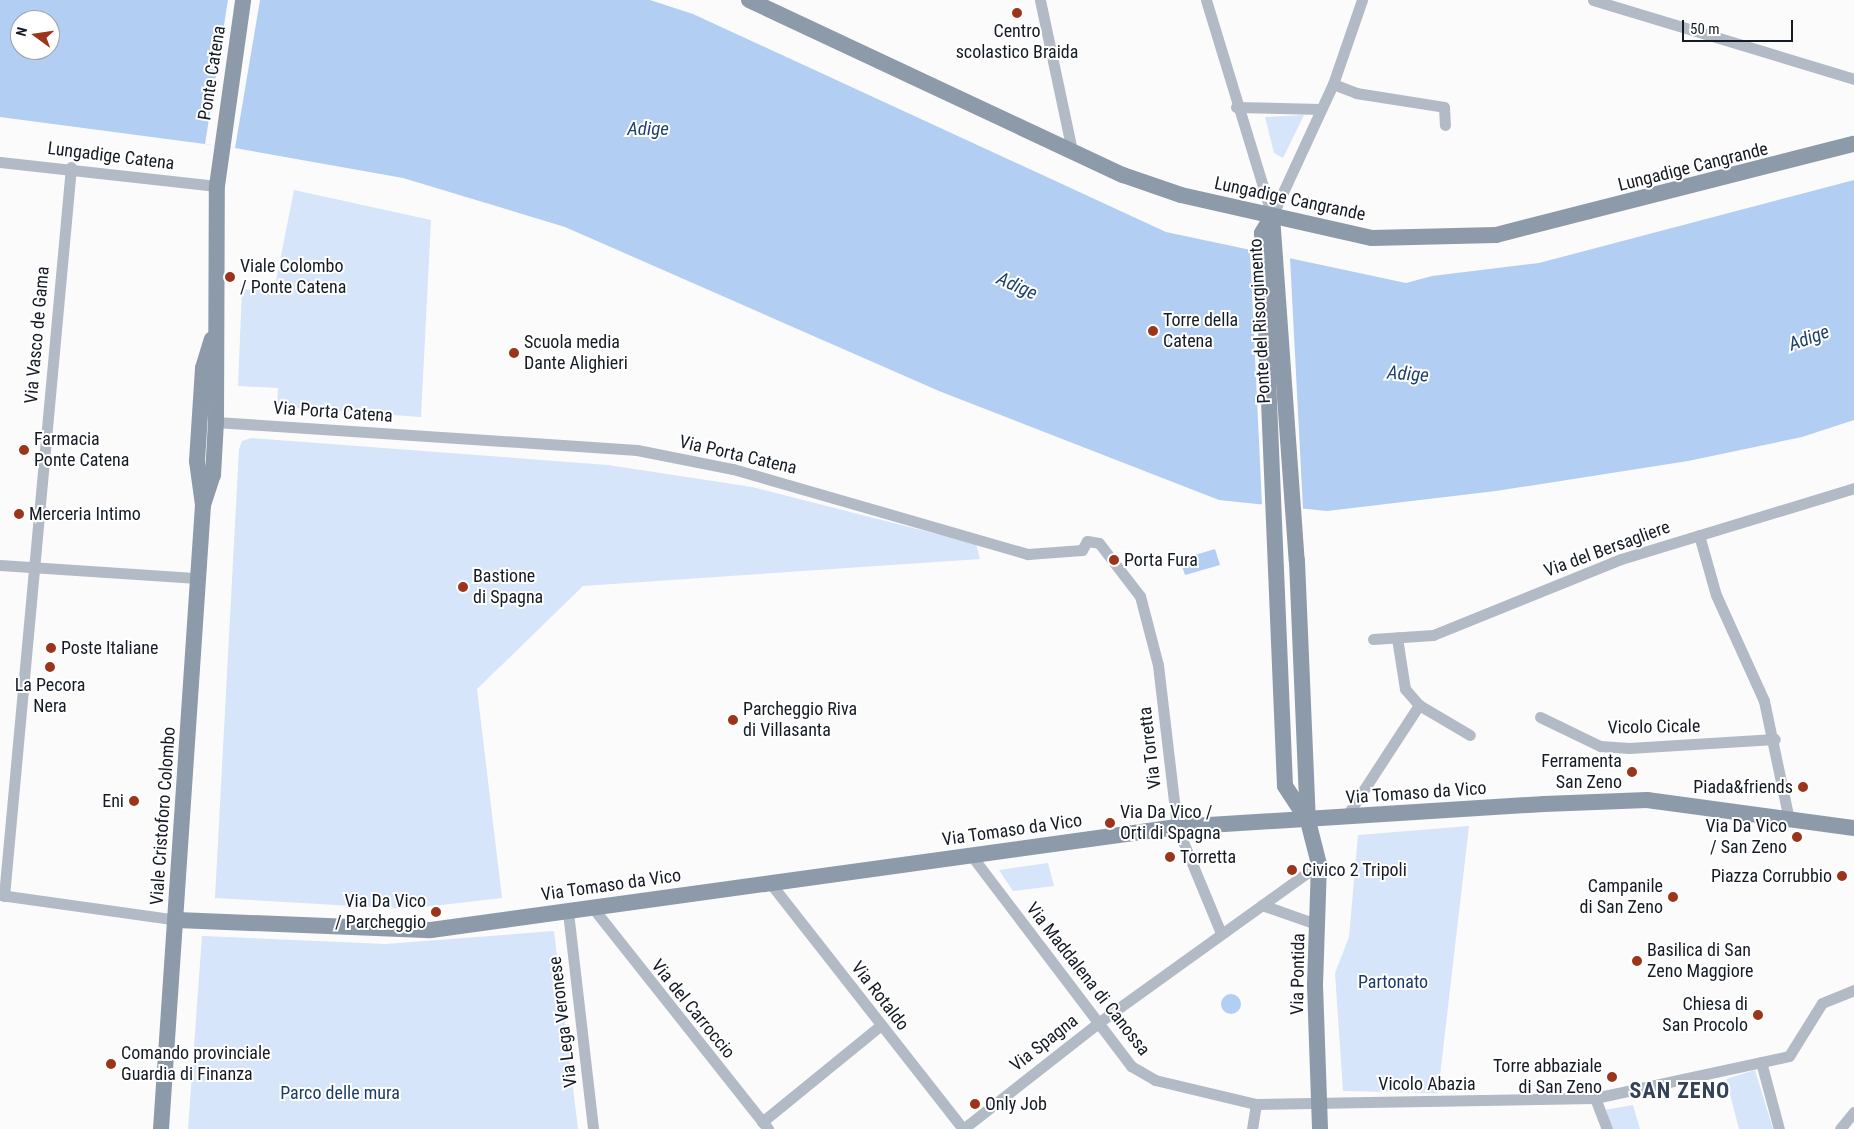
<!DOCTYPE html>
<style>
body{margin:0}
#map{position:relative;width:1854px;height:1129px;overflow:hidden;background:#fbfbfb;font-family:"Roboto Condensed",sans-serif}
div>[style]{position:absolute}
.green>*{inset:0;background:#d6e5f9}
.water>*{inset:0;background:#b2cef2}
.round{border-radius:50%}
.pier>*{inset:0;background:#fbfbfb}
.street>*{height:11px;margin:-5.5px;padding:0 5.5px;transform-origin:5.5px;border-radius:5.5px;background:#b1bac5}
.secondary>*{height:16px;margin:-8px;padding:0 8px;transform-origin:8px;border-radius:8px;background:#8d9aaa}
.dots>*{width:14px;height:14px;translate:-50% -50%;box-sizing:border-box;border:2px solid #fff;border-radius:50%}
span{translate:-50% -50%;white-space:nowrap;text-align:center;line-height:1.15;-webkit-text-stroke:4px #fff;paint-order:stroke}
.poi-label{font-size:18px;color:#141b24}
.left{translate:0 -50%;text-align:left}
.right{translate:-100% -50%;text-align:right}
.street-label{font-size:18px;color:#141b24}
.park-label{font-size:18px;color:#183c6a}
.water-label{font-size:19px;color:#1c416f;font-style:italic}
.district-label{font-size:22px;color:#324257;font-weight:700;letter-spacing:1px}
.north{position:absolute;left:10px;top:10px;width:50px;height:50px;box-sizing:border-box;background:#fff;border:1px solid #a1a4a7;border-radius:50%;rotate:284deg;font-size:14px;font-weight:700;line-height:20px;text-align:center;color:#141b24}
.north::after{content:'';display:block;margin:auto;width:18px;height:22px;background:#9c341b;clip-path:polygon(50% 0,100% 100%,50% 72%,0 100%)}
.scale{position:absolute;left:1682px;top:20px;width:111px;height:22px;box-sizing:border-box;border:2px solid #141b24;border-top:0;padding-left:6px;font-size:15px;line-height:18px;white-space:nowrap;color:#141b24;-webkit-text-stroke:4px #fff;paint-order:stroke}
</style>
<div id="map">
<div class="green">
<i style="clip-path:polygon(1304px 115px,1283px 158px,1274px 153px,1265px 117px)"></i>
<i style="clip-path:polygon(294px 190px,431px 220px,421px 417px,277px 407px,278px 388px,238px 386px,242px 289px,274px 291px)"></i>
<i style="clip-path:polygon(251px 438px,608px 465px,752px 487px,976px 544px,980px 559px,583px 586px,477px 689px,502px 898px,406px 909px,215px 898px,239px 449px,242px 441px)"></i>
<i style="clip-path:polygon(1469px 826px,1438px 1093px,1343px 1091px,1335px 973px,1349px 937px,1358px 835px)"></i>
<i style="clip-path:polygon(1048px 863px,1054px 886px,1013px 891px,999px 870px)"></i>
<i style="clip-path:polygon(554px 931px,578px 1129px,188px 1129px,202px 936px,386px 944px)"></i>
<i style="clip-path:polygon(1755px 1070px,1773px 1129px,1739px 1129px,1726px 1079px)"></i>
<i style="clip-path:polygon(1633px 1105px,1640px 1129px,1609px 1129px,1604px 1110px)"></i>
</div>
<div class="water">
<i style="clip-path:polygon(evenodd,0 0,650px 0,693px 14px,1166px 232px,1406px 283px,1432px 276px,1539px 263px,1854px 180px,1854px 420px,1802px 437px,1688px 461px,1496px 491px,1327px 511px,1219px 500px,939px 391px,565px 227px,403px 178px,235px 148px,0 117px,0 0,20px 20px,50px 20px,50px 50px,20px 50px,20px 20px)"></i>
<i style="clip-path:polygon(1215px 549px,1220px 565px,1185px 575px,1182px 566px,1177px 567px,1175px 561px)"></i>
<i class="round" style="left:1221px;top:994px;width:20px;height:20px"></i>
</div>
<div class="pier">
<i style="clip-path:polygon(228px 0,260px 0,235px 148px,205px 144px)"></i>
<i style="clip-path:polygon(1250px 251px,1290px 258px,1303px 509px,1262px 505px)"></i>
</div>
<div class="street">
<i style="left:1040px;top:0;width:154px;rotate:78deg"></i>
<i style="left:1206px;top:0;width:226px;rotate:73deg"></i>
<i style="left:1593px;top:0;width:273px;rotate:16.8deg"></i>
<i style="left:1333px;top:84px;width:25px;rotate:21deg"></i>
<i style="left:1356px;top:93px;width:89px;rotate:9deg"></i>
<i style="left:1444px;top:107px;width:18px;rotate:87deg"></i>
<i style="left:1236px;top:107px;width:84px;rotate:1.4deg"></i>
<i style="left:0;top:162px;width:218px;rotate:6.3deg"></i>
<i style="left:1272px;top:216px;width:145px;rotate:-65.2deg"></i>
<i style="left:1333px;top:84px;width:89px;rotate:-71deg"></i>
<i style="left:216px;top:422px;width:422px;rotate:3.8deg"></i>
<i style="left:637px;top:450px;width:98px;rotate:11.2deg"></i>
<i style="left:733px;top:469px;width:307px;rotate:16.1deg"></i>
<i style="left:1028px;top:554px;width:54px;rotate:-4.2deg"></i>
<i style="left:1082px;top:550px;width:10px;rotate:-61deg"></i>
<i style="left:1087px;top:541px;width:12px;rotate:9deg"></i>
<i style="left:1099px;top:543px;width:67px;rotate:52.3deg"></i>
<i style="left:1140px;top:596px;width:71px;rotate:75.4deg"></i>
<i style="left:1158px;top:665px;width:163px;rotate:83.3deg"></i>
<i style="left:1177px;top:827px;width:115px;rotate:67.5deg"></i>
<i style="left:1699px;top:535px;width:62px;rotate:74.2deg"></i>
<i style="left:1716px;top:595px;width:116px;rotate:65.6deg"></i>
<i style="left:1764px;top:701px;width:122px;rotate:78.1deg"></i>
<i style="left:0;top:565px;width:198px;rotate:3.8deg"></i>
<i style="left:1373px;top:639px;width:60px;rotate:-3.8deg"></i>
<i style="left:1433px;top:635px;width:203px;rotate:-22deg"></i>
<i style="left:1621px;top:559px;width:244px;rotate:-16.9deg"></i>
<i style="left:1419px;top:705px;width:59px;rotate:30.5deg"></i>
<i style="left:1540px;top:717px;width:67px;rotate:25.8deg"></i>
<i style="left:1600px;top:746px;width:29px;rotate:4deg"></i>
<i style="left:1629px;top:748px;width:146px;rotate:-3.5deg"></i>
<i style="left:1346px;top:817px;width:134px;rotate:-56.9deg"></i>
<i style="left:1419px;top:705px;width:21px;rotate:-131deg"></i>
<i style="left:1405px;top:689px;width:52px;rotate:-98.9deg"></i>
<i style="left:971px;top:855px;width:265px;rotate:52.8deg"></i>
<i style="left:1131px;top:1066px;width:28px;rotate:30deg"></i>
<i style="left:1155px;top:1080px;width:104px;rotate:13.4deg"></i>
<i style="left:1256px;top:1104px;width:339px;rotate:-1deg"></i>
<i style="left:1595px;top:1098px;width:198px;rotate:-12.2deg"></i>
<i style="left:1789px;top:1056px;width:62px;rotate:-58.1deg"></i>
<i style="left:1822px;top:1003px;width:35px;rotate:-22deg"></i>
<i style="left:771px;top:884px;width:311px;rotate:51.9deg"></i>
<i style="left:963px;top:1129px;width:172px;rotate:-38.1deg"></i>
<i style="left:1098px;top:1023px;width:272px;rotate:-35.7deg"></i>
<i style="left:0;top:895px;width:179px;rotate:8deg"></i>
<i style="left:4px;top:896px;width:732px;rotate:-84.75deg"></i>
<i style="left:1262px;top:905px;width:60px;rotate:19.3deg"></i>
<i style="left:593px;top:908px;width:282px;rotate:51.6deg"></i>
<i style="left:568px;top:912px;width:218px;rotate:83.4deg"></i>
<i style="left:1761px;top:1062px;width:69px;rotate:75deg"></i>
<i style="left:1595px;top:1098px;width:33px;rotate:69deg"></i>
<i style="left:762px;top:1122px;width:154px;rotate:-39.2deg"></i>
<i style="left:1252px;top:1129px;width:25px;rotate:-81deg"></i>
<i style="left:1840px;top:1129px;width:22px;rotate:-51deg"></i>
</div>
<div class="secondary">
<i style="left:749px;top:0;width:413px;rotate:25.1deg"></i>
<i style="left:1123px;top:175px;width:61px;rotate:19deg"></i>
<i style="left:1181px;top:195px;width:196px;rotate:12.7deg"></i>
<i style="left:1372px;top:238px;width:124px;rotate:-1.4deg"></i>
<i style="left:1496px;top:235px;width:369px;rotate:-14.3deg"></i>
<i style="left:1272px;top:216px;width:346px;rotate:85.9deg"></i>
<i style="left:1297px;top:561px;width:260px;rotate:87.6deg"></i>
<i style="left:1308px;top:821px;width:44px;rotate:75.7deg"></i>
<i style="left:1319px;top:864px;width:121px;rotate:91.9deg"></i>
<i style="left:1315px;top:985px;width:144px;rotate:88deg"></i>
<i style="left:1272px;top:216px;width:20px;rotate:120deg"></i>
<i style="left:1262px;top:233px;width:553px;rotate:87.62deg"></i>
<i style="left:1285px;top:786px;width:42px;rotate:56.7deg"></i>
<i style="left:203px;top:505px;width:44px;rotate:-97.8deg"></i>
<i style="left:197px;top:461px;width:93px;rotate:-86.3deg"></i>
<i style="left:203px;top:368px;width:30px;rotate:-73deg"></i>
<i style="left:177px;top:920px;width:254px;rotate:2.3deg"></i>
<i style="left:431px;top:930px;width:753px;rotate:-7.86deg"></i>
<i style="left:1177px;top:827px;width:368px;rotate:-3.6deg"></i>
<i style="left:1544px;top:804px;width:103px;rotate:-2.2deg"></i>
<i style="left:1647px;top:800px;width:209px;rotate:7.7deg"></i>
<i style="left:161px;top:1129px;width:625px;rotate:-86.15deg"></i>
<i style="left:203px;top:505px;width:32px;rotate:-72deg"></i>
<i style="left:213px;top:475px;width:53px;rotate:-86.8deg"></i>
<i style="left:216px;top:422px;width:236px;rotate:-89.8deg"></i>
<i style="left:217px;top:186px;width:188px;rotate:-82deg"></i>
</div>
<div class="dots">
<i style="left:1017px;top:13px;background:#9c341b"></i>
<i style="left:230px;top:277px;background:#9c341b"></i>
<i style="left:1153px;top:331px;background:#9c341b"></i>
<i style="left:514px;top:353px;background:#9c341b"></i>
<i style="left:24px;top:450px;background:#9c341b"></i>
<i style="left:19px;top:514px;background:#9c341b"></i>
<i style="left:1114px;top:560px;background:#9c341b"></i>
<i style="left:463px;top:587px;background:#9c341b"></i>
<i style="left:51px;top:648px;background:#9c341b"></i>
<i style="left:50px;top:667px;background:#9c341b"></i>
<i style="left:733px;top:720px;background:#9c341b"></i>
<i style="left:1632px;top:772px;background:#9c341b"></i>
<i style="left:1803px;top:787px;background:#9c341b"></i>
<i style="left:134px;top:801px;background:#9c341b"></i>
<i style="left:1110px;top:823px;background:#9c341b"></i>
<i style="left:1797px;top:837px;background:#9c341b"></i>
<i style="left:1170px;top:857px;background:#9c341b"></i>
<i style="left:1292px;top:870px;background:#9c341b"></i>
<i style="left:1842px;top:876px;background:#9c341b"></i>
<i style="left:1673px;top:897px;background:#9c341b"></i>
<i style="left:436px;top:912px;background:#9c341b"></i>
<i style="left:1637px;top:961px;background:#9c341b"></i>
<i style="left:1758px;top:1015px;background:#9c341b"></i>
<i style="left:111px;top:1064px;background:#9c341b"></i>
<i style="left:1612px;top:1077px;background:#9c341b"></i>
<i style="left:975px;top:1104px;background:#9c341b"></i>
</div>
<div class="poi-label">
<span style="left:1017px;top:42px">Centro<br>scolastico Braida</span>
<span class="left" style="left:240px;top:277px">Viale Colombo<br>/ Ponte Catena</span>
<span class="left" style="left:1163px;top:331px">Torre della<br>Catena</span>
<span class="left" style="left:524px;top:353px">Scuola media<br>Dante Alighieri</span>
<span class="left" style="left:34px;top:450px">Farmacia<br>Ponte Catena</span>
<span class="left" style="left:29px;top:514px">Merceria Intimo</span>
<span class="left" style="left:1124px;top:560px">Porta Fura</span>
<span class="left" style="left:473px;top:587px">Bastione<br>di Spagna</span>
<span class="left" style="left:61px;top:648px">Poste Italiane</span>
<span style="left:50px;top:696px">La Pecora<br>Nera</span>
<span class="left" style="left:743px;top:720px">Parcheggio Riva<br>di Villasanta</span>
<span class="right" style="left:1622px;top:772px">Ferramenta<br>San Zeno</span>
<span class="right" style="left:1793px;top:787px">Piada&amp;friends</span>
<span class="right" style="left:124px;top:801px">Eni</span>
<span class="left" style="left:1120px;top:823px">Via Da Vico /<br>Orti di Spagna</span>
<span class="right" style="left:1787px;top:837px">Via Da Vico<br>/ San Zeno</span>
<span class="left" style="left:1180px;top:857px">Torretta</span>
<span class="left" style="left:1302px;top:870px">Civico 2 Tripoli</span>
<span class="right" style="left:1832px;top:876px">Piazza Corrubbio</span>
<span class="right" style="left:1663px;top:897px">Campanile<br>di San Zeno</span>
<span class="right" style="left:426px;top:912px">Via Da Vico<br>/ Parcheggio</span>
<span class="left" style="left:1647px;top:961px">Basilica di San<br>Zeno Maggiore</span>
<span class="right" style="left:1748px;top:1015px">Chiesa di<br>San Procolo</span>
<span class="left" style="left:121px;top:1064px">Comando provinciale<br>Guardia di Finanza</span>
<span class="right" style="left:1602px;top:1077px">Torre abbaziale<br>di San Zeno</span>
<span class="left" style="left:985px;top:1104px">Only Job</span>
</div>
<div class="street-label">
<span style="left:212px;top:73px;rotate:-81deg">Ponte Catena</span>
<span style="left:111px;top:156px;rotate:7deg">Lungadige Catena</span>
<span style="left:1693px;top:167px;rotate:-14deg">Lungadige Cangrande</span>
<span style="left:1290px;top:199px;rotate:12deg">Lungadige Cangrande</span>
<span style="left:1260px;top:321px;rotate:-93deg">Ponte del Risorgimento</span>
<span style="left:37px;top:335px;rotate:-85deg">Via Vasco de Gama</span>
<span style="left:333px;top:412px;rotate:4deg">Via Porta Catena</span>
<span style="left:738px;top:455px;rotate:13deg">Via Porta Catena</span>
<span style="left:1607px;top:549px;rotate:-20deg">Via del Bersagliere</span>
<span style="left:1654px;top:727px;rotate:-1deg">Vicolo Cicale</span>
<span style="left:1150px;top:748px;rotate:-97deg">Via Torretta</span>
<span style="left:1416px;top:793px;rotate:-4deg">Via Tomaso da Vico</span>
<span style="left:163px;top:816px;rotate:-86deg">Viale Cristoforo Colombo</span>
<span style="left:1012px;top:830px;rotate:-8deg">Via Tomaso da Vico</span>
<span style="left:611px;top:885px;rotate:-8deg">Via Tomaso da Vico</span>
<span style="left:1298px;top:974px;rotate:-89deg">Via Pontida</span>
<span style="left:1088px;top:979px;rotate:52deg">Via Maddalena di Canossa</span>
<span style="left:880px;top:996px;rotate:52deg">Via Rotaldo</span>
<span style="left:693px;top:1009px;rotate:51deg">Via del Carroccio</span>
<span style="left:563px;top:1022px;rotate:-97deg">Via Lega Veronese</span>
<span style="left:1044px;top:1043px;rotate:-38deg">Via Spagna</span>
<span style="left:1427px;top:1084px">Vicolo Abazia</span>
</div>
<div class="park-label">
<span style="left:1393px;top:982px">Partonato</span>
<span style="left:340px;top:1093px">Parco delle mura</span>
</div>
<div class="water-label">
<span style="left:648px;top:129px">Adige</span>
<span style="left:1017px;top:286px;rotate:24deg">Adige</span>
<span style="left:1809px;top:338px;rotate:-20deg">Adige</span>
<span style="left:1408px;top:374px;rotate:4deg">Adige</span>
</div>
<div class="district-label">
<span style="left:1680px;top:1091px">SAN ZENO</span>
</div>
<div class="north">N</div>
<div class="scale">50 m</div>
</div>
